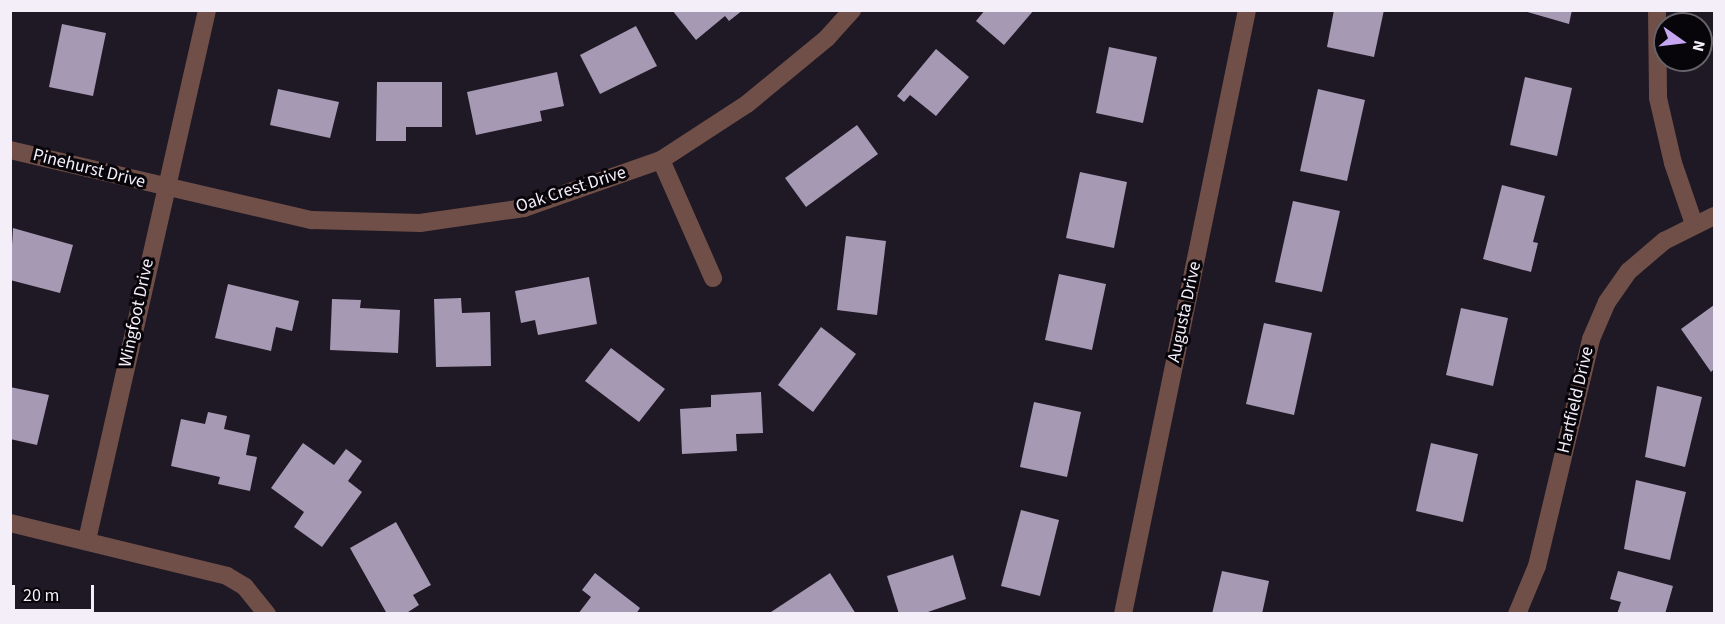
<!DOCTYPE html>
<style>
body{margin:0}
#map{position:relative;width:1725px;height:624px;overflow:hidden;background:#1f1825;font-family:"Source Sans 3",sans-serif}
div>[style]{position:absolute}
.building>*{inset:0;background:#a699b3}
.minor>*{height:18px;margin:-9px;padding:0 9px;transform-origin:9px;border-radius:9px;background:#6f4f47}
span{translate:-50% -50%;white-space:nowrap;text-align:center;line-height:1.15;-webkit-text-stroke:6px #07050a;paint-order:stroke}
.street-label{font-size:18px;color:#f3eef8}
.frame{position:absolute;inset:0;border:12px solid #f3eef8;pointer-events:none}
.north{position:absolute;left:1653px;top:12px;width:60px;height:60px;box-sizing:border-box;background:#07050a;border:2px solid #656269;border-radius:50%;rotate:104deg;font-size:16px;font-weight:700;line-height:24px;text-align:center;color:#f3eef8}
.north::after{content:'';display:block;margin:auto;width:21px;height:27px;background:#c6a6f0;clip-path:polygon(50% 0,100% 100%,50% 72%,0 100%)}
.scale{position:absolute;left:12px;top:585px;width:82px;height:27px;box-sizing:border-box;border:3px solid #f3eef8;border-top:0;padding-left:8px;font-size:18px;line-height:21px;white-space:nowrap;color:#f3eef8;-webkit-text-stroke:4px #07050a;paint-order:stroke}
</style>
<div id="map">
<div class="building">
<i style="clip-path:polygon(672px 10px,743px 10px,729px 21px,725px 16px,696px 40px)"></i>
<i style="clip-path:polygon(985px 10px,1034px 10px,1004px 45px,976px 21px)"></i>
<i style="clip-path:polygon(1334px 10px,1384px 10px,1374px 57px,1327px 47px)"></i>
<i style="clip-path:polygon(1521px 10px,1572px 10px,1569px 24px)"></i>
<i style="clip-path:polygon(62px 24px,106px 33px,93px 96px,49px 87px)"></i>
<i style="clip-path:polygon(636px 26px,657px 66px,600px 94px,580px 55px)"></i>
<i style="clip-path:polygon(1109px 47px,1157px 57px,1143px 123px,1096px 113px)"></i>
<i style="clip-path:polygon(936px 49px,969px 77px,936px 116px,910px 95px,904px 102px,897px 96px)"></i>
<i style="clip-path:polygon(557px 72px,564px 106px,540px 111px,542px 121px,476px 135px,467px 92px)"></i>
<i style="clip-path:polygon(1525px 77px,1572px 88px,1557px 156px,1510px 145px)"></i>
<i style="clip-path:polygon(377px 82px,442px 82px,442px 127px,406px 127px,406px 141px,376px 141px)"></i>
<i style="clip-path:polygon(278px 89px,339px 102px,330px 138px,270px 125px)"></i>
<i style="clip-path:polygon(1318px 89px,1365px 100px,1347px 181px,1300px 171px)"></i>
<i style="clip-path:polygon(857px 125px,878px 154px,806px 207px,785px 178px)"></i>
<i style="clip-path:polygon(1080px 172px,1127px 182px,1114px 248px,1066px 238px)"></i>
<i style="clip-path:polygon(1502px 185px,1545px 196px,1533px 242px,1538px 243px,1531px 272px,1483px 259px)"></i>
<i style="clip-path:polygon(1293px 201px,1340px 211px,1322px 292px,1275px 282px)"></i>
<i style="clip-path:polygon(13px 228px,73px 245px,60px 293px,10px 280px)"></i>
<i style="clip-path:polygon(846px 236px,886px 241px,877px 315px,837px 310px)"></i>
<i style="clip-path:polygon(1059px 274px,1106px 284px,1092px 350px,1045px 340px)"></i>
<i style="clip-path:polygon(589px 277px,597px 324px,538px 335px,535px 320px,521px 323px,515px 291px)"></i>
<i style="clip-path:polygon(228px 284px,299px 301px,292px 331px,276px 327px,271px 351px,215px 338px)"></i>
<i style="clip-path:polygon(461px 298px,462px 313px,490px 312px,491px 366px,436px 367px,434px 299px)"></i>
<i style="clip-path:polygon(332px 299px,361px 300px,360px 308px,400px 310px,398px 353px,330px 350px)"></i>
<i style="clip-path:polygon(1714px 305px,1714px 369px,1711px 372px,1681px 329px)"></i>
<i style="clip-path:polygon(1461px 308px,1508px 318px,1493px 386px,1446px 375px)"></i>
<i style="clip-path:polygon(1264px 323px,1312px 333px,1294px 415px,1246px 404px)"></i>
<i style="clip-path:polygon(821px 327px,856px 354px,813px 412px,778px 385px)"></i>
<i style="clip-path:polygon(611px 348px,665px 389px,639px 422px,585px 381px)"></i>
<i style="clip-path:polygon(1657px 386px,1702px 397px,1685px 467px,1645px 457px)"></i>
<i style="clip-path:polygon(10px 387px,49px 395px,37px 445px,10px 439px)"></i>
<i style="clip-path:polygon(761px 392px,763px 433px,736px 434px,737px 451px,682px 454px,680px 409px,711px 407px,711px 395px)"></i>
<i style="clip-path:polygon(1034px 402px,1081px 412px,1067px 477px,1020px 467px)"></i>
<i style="clip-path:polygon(208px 412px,227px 416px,224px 429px,250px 435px,246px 455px,257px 457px,250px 491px,218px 484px,220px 477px,171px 466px,181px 419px,205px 424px)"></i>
<i style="clip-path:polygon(303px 443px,334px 465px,346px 449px,362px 461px,348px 481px,362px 492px,322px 547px,294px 527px,304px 512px,271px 488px)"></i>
<i style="clip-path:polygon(1431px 443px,1478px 454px,1463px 522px,1416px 511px)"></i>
<i style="clip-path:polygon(1636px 480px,1686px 492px,1670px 560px,1624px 549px)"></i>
<i style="clip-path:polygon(1021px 510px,1059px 520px,1040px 596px,1001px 586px)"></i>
<i style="clip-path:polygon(396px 522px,431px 585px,413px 595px,419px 605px,405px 614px,387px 614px,350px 548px)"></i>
<i style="clip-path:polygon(953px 555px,966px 599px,922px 614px,899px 614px,887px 576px)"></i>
<i style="clip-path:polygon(1222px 571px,1269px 581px,1262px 614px,1212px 614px)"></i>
<i style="clip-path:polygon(1618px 571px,1673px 586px,1665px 614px,1617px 614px,1621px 602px,1610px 599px)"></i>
<i style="clip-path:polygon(595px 573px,640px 608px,636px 614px,578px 614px,591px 597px,582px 590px)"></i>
<i style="clip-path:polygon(830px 573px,856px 614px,773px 614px,771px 612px)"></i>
</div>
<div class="minor">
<i style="left:1657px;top:10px;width:88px;rotate:89.3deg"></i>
<i style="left:1658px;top:98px;width:67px;rotate:77deg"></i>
<i style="left:1673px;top:163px;width:65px;rotate:71deg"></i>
<i style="left:10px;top:150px;width:310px;rotate:13.1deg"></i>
<i style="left:312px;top:220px;width:108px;rotate:1.6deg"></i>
<i style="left:420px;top:223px;width:105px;rotate:-8.2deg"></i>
<i style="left:524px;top:208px;width:145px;rotate:-19.3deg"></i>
<i style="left:661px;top:160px;width:103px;rotate:-33.1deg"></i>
<i style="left:747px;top:104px;width:104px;rotate:-39.5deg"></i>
<i style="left:827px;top:38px;width:38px;rotate:-48deg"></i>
<i style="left:661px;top:160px;width:129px;rotate:66.2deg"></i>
<i style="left:10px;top:523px;width:223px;rotate:13.7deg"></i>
<i style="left:227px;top:576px;width:21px;rotate:31deg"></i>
<i style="left:245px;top:587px;width:35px;rotate:51deg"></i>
<i style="left:87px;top:540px;width:543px;rotate:-77.24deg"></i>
<i style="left:1123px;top:614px;width:617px;rotate:-78.4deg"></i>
<i style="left:1517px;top:614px;width:52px;rotate:-67.4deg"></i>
<i style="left:1537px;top:566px;width:233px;rotate:-76.6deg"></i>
<i style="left:1591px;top:339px;width:40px;rotate:-66.6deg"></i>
<i style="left:1607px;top:302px;width:38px;rotate:-55deg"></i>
<i style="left:1629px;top:271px;width:46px;rotate:-40.6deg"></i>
<i style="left:1664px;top:241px;width:56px;rotate:-26.6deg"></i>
</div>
<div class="street-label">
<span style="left:89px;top:169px;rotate:14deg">Pinehurst Drive</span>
<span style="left:571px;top:190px;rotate:-18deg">Oak Crest Drive</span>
<span style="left:1185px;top:312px;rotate:-78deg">Augusta Drive</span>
<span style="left:137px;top:313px;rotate:-78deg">Wingfoot Drive</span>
<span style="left:1576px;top:400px;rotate:-77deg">Hartfield Drive</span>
</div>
<div class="frame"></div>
<div class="north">N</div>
<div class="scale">20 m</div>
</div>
